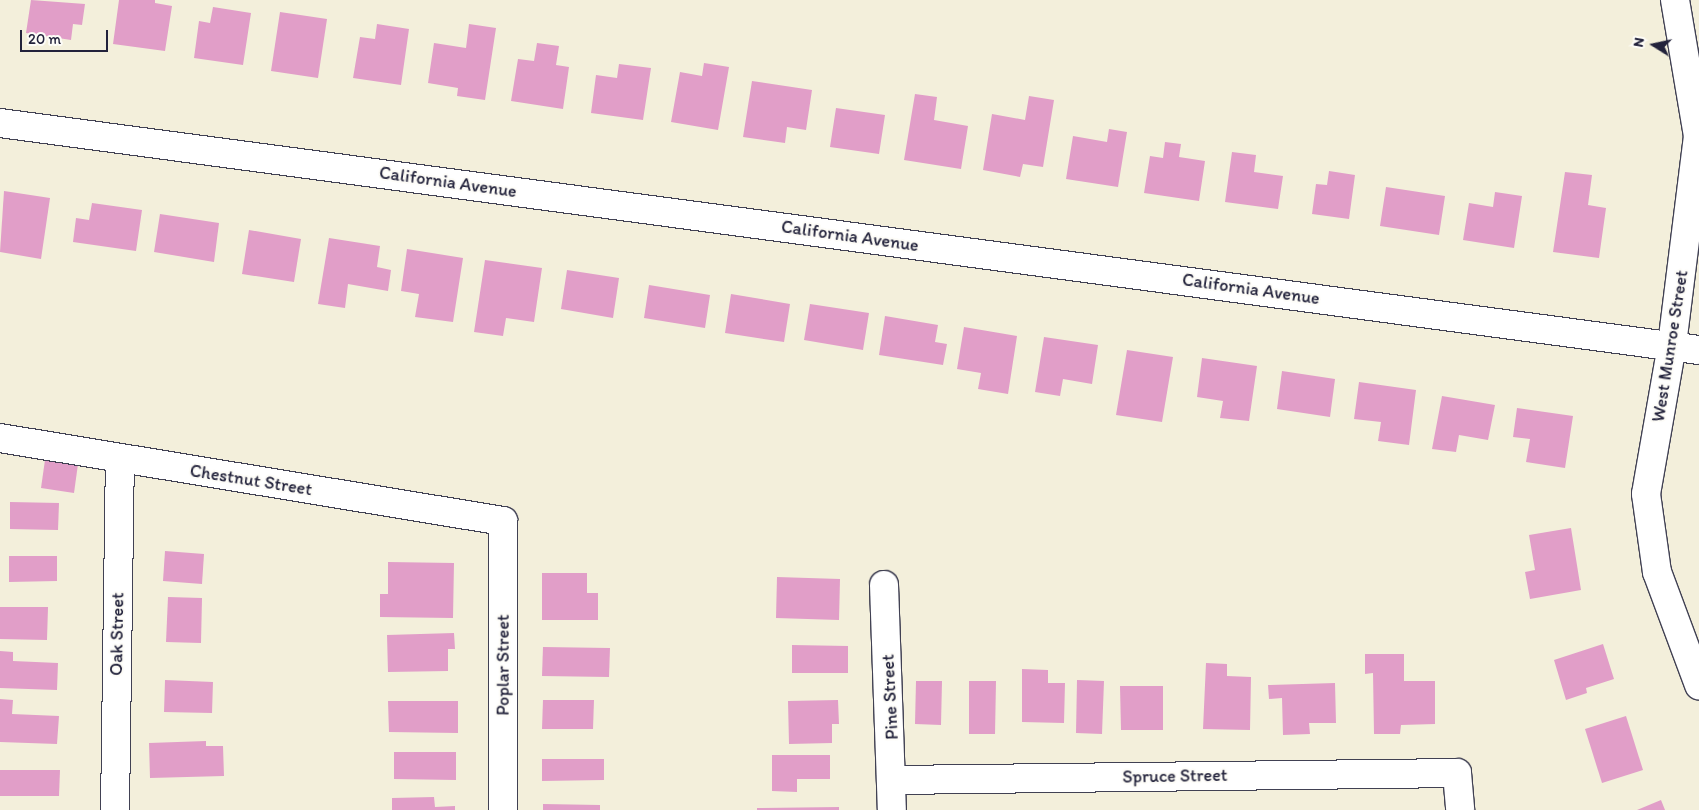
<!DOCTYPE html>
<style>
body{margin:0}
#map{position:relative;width:1699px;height:810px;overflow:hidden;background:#f3efdb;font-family:Itim,sans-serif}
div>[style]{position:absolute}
.building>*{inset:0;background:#e19ec8}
.roads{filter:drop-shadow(1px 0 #414153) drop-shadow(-1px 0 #414153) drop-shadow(0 1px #414153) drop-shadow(0 -1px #414153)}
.minor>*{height:28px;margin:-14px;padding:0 14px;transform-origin:14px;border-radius:14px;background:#fff}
span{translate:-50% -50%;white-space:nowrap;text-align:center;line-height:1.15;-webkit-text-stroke:4px #fdfcf7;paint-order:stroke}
.street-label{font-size:18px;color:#22223b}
.north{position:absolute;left:1629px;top:20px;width:50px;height:50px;-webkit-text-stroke:4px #fdfcf7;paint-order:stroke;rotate:280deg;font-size:14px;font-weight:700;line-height:20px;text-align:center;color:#22223b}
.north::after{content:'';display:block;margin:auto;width:18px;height:22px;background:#22223b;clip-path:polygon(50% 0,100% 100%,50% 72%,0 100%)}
.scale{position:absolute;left:20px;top:30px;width:88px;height:22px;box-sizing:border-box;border:2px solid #22223b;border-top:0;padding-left:6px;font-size:15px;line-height:18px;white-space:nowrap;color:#22223b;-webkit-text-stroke:4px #fdfcf7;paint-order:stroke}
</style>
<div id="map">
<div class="building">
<i style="clip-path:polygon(31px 0,85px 4px,82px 25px,73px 24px,71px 40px,26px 33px)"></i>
<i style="clip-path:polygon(119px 0,155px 0,155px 3px,172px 6px,165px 51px,113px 44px)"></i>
<i style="clip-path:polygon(213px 7px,251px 13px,243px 65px,194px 58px,199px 21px,210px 23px)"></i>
<i style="clip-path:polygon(280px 12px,327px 19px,318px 78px,271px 71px)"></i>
<i style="clip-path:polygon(377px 24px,409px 29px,401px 85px,353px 78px,360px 37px,375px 39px)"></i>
<i style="clip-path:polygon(469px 24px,496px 28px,485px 100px,457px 96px,458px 88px,428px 83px,434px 43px,466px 48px)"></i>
<i style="clip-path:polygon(537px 43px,559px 46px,556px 65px,569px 67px,563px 109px,511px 101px,518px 59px,534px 61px)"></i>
<i style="clip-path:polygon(704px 63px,729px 67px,718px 130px,671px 122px,680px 72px,702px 76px)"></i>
<i style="clip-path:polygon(619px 64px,651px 68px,643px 120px,591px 113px,596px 75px,617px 78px)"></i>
<i style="clip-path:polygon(752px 81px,812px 90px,806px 130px,787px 127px,785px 143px,743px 137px)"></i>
<i style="clip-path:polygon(915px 94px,937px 97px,934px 120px,968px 126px,961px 169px,904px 160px)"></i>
<i style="clip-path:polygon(1029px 96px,1054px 100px,1043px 167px,1023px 164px,1020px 177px,983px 170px,992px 114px,1025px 120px)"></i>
<i style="clip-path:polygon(836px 108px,885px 115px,879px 154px,830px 147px)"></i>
<i style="clip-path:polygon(1109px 129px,1127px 132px,1118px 187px,1066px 179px,1073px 136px,1107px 142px)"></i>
<i style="clip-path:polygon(1165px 142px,1181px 144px,1179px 157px,1205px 161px,1199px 201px,1144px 193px,1150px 156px,1163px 158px)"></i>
<i style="clip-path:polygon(1232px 152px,1256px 155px,1254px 172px,1283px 176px,1278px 209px,1225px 202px)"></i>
<i style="clip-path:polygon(1329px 171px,1355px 175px,1349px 219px,1312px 214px,1316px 184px,1327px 185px)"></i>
<i style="clip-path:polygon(1565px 172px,1592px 175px,1588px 205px,1606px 208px,1599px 258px,1553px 252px)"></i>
<i style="clip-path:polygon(1386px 187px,1445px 196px,1439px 235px,1380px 226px)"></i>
<i style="clip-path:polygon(4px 191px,50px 198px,41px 259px,0 252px)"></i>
<i style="clip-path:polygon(1495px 192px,1522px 196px,1514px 248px,1463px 240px,1469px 203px,1493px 207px)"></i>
<i style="clip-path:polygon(92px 203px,142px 210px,136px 251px,73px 242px,76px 218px,89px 220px)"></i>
<i style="clip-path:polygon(160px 214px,219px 223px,214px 262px,154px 252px)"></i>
<i style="clip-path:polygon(249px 230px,301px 239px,294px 282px,242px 274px)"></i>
<i style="clip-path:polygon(329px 238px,380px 246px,377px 267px,391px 270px,388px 291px,348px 284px,345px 308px,318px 304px)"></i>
<i style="clip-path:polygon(407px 249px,463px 258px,453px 322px,415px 317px,419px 294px,401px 291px)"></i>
<i style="clip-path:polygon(485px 260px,542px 268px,534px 322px,506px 318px,503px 336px,474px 332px)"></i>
<i style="clip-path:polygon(567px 270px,619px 278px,613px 318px,561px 309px)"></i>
<i style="clip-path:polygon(649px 285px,710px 295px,705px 328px,644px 318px)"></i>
<i style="clip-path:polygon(731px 294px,790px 304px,784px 342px,725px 333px)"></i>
<i style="clip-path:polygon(810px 304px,869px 313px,863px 350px,804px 340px)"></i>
<i style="clip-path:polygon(885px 316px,938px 325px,935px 342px,947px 344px,943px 365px,879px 355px)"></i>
<i style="clip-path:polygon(964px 327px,1017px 336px,1008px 394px,978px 389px,981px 373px,957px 369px)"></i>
<i style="clip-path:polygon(1044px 337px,1098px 345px,1092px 384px,1063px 379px,1060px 396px,1035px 392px)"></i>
<i style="clip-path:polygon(1127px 350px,1173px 357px,1162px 422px,1116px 415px)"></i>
<i style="clip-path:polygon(1202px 358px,1257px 366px,1249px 421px,1220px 418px,1223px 401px,1197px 397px)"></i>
<i style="clip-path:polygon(1282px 371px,1335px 379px,1330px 417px,1277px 409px)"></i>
<i style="clip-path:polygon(1359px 382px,1416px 390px,1409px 445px,1378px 441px,1381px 422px,1354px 419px)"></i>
<i style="clip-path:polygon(1442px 396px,1495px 405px,1488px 440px,1459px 435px,1456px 452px,1432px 449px)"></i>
<i style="clip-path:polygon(1517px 408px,1573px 416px,1565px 468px,1526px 462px,1530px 439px,1513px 437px)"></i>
<i style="clip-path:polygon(45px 460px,78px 464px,74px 493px,41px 488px)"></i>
<i style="clip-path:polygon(10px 502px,59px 503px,58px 530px,10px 529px)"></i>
<i style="clip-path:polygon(1571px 528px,1581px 590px,1530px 599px,1525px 572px,1535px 570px,1529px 535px)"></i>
<i style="clip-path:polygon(165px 551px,204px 554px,202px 584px,163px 581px)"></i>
<i style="clip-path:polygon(9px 556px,57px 556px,57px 581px,9px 582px)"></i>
<i style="clip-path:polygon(388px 562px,454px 563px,453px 618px,380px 617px,380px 594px,388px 594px)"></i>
<i style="clip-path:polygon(542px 573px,587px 573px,587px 593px,598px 593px,598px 620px,542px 620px)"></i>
<i style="clip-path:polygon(777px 577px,840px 579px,839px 620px,776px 618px)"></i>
<i style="clip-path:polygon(168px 597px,202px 598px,201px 643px,166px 642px)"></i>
<i style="clip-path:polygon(0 607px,48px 607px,47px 640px,0 639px)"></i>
<i style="clip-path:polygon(454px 633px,455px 649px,448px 649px,448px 671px,388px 672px,387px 635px)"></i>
<i style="clip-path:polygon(1603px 644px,1614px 679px,1586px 688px,1587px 693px,1566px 700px,1554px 660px)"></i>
<i style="clip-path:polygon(792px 645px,848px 646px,848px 673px,792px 673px)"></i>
<i style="clip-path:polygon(543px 647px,610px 648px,609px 677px,542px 676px)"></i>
<i style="clip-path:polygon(0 651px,13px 652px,13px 661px,58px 663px,57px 690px,0 688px)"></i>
<i style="clip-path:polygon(1365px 654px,1404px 654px,1404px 681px,1435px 681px,1435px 724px,1401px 725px,1400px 734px,1374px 734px,1373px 673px,1365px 674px)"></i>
<i style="clip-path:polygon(1206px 663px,1227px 664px,1227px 676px,1251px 677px,1250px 730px,1203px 729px)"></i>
<i style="clip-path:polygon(1022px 669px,1048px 670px,1048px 683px,1065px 683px,1064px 723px,1022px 722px)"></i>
<i style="clip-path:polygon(165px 680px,213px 682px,212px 713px,164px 712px)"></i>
<i style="clip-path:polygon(1077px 680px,1104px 681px,1102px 734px,1076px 733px)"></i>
<i style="clip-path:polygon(916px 681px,942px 681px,941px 725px,915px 724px)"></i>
<i style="clip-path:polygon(969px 681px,996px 681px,995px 734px,969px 734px)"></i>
<i style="clip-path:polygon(1335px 683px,1336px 723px,1309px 723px,1310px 734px,1283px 735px,1282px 698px,1269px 699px,1268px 685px)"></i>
<i style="clip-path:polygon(1120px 686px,1163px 686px,1163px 730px,1121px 730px)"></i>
<i style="clip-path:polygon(0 699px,13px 700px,12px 714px,59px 716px,57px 744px,0 742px)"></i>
<i style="clip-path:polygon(543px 700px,594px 700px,593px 729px,542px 729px)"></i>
<i style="clip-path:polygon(838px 700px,839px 724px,832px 724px,832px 743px,789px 744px,788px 701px)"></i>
<i style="clip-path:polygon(388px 701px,458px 701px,458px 733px,389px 732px)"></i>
<i style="clip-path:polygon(1626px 716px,1643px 770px,1602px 783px,1585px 729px)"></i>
<i style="clip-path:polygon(206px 741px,206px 746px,223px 746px,224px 776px,150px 778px,149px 743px)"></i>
<i style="clip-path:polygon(394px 752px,456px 752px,456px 780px,394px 779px)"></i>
<i style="clip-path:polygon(772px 755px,830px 755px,830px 779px,797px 779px,797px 792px,772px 791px)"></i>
<i style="clip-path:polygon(542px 759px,604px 759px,604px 780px,542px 781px)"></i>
<i style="clip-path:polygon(0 770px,60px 770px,59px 796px,0 796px)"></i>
<i style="clip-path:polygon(434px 797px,435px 807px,455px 806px,455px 810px,392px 810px,392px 798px)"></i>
<i style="clip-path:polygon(1661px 800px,1665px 810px,1637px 810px)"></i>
<i style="clip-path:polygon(543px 804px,600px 805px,600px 810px,543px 810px)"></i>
<i style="clip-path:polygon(839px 807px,839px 810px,757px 810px,757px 808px)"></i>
</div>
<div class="roads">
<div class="minor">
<i style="left:1675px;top:0;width:138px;rotate:80.4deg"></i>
<i style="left:1698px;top:136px;width:211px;rotate:97.1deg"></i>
<i style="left:1672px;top:345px;width:151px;rotate:99.9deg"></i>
<i style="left:1646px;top:494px;width:79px;rotate:82deg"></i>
<i style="left:1657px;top:572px;width:121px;rotate:69.6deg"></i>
<i style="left:0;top:123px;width:1714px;rotate:7.61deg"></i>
<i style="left:0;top:438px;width:510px;rotate:9.37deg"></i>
<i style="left:503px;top:521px;width:289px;rotate:90deg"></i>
<i style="left:884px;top:585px;width:225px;rotate:88deg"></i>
<i style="left:894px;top:780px;width:563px;rotate:-0.71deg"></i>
<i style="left:1457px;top:773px;width:37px;rotate:85deg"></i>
<i style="left:115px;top:810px;width:352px;rotate:-89.2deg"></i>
</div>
</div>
<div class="street-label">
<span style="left:448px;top:182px;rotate:8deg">California Avenue</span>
<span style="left:850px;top:236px;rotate:8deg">California Avenue</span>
<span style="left:1251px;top:289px;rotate:8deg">California Avenue</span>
<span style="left:1670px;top:346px;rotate:-81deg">West Munroe Street</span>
<span style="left:251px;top:480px;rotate:9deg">Chestnut Street</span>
<span style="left:117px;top:634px;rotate:-89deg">Oak Street</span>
<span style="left:503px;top:665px;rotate:-90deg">Poplar Street</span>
<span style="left:890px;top:697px;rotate:-93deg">Pine Street</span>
<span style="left:1175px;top:776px;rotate:-1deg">Spruce Street</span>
</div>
<div class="north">N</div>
<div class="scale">20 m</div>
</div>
